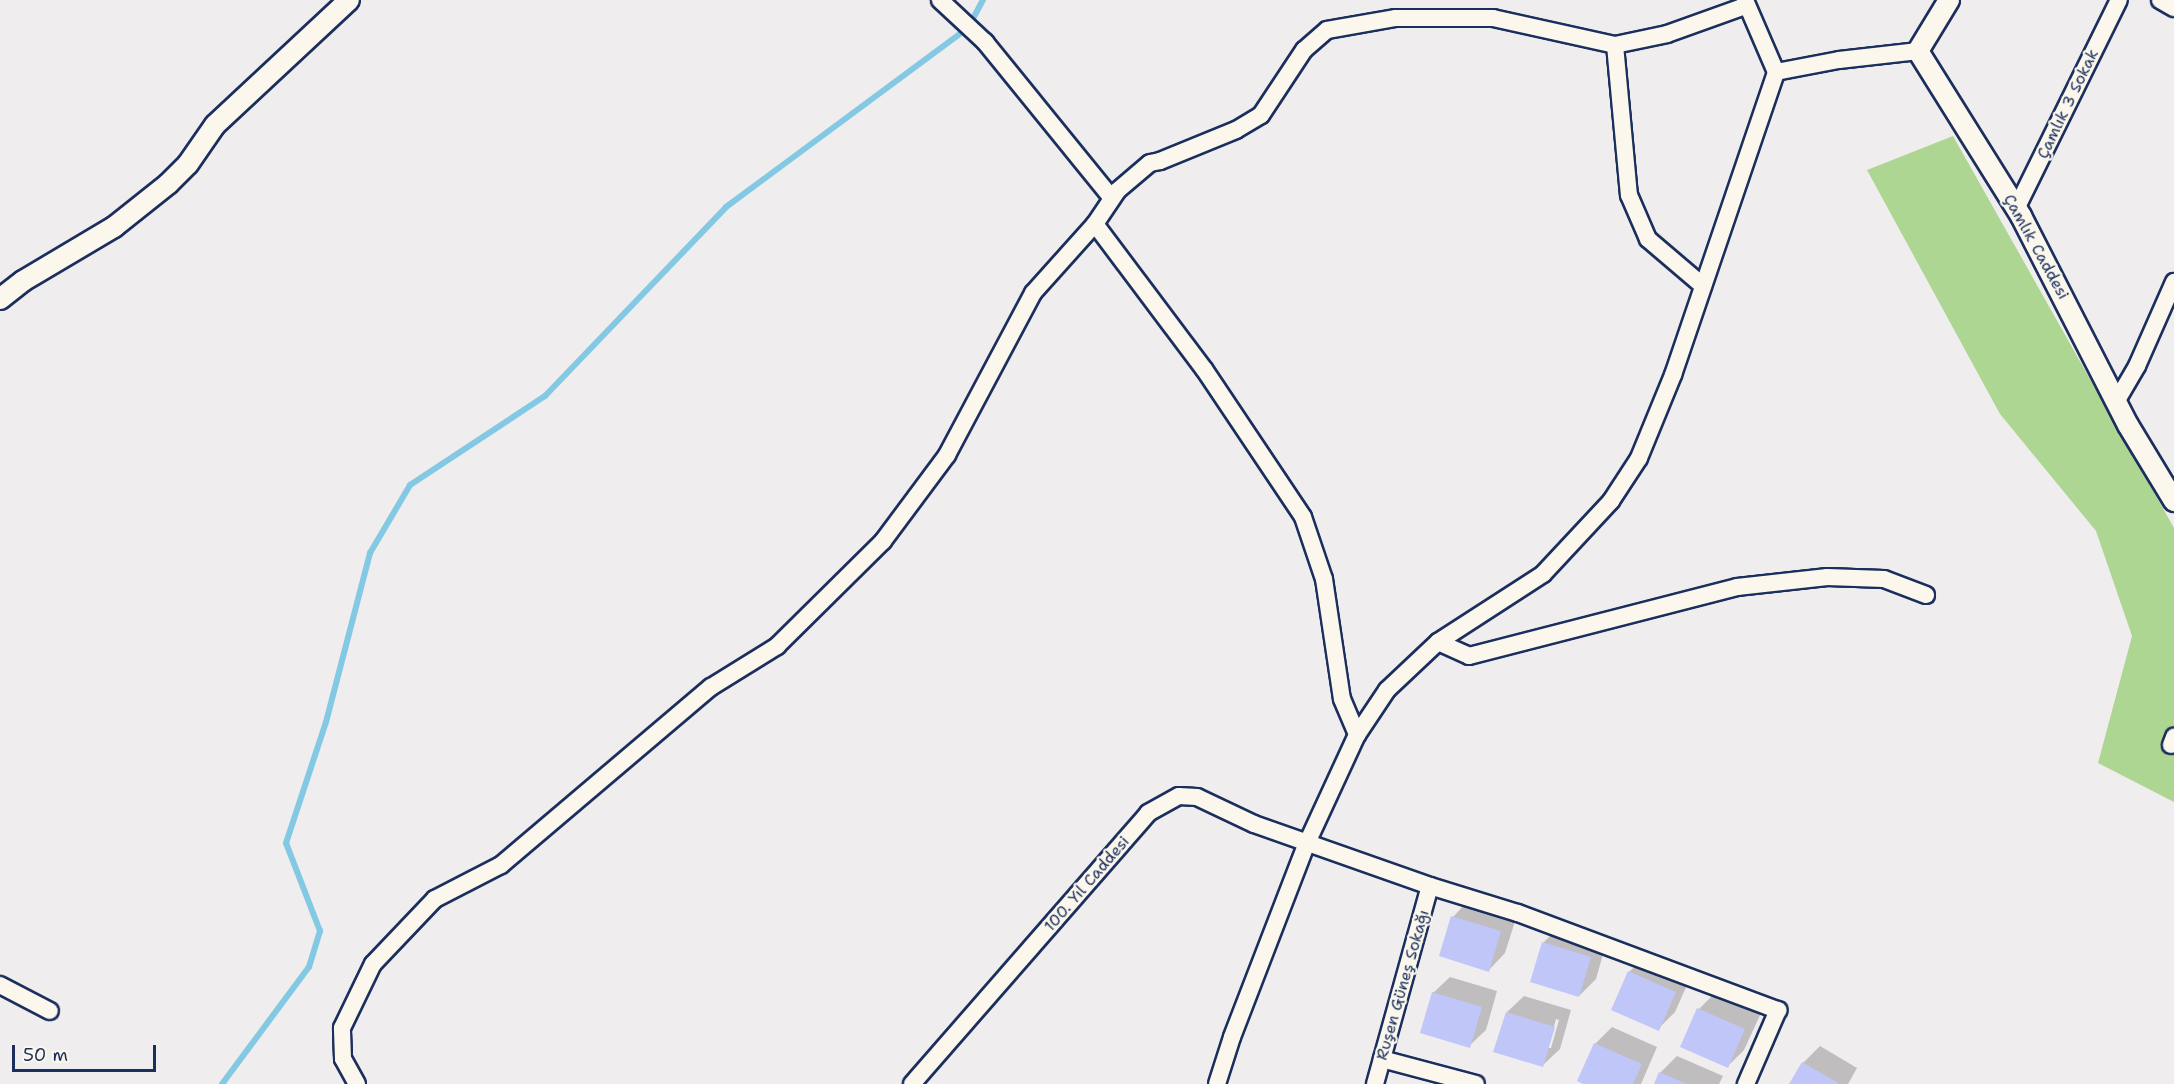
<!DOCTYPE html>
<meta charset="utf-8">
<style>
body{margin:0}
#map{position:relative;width:2174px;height:1084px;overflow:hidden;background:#efedee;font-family:"Shantell Sans",sans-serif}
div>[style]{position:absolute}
.green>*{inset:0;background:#aed693}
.shadow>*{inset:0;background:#0003}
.stream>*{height:6px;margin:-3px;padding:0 3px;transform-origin:3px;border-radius:3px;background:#83c9e4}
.building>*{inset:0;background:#c0c6f8}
.roads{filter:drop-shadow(2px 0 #1b2f5e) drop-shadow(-2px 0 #1b2f5e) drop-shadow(0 2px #1b2f5e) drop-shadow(0 -2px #1b2f5e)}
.minor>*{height:16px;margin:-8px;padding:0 8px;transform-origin:8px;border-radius:8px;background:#fbf7ec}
.tertiary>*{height:20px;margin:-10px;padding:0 10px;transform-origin:10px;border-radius:10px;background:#fbf7ec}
span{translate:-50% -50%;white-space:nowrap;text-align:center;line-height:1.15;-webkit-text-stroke:4.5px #fbf7ec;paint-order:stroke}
.street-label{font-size:16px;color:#1b2f5e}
.scale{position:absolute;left:12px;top:1045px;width:144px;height:27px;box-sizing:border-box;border:3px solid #1b2f5e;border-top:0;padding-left:8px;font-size:18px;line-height:21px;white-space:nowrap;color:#1b2f5e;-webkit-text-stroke:4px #fbf7ec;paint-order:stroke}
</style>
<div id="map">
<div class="green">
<i style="clip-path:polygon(1953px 136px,2174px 528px,2174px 802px,2098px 763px,2132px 636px,2096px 531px,2000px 414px,1867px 170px)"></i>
</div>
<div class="shadow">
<i style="clip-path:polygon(1469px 900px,1517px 915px,1505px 953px,1489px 970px,1453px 917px)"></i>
<i style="clip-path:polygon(1560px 926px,1607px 940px,1596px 979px,1579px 996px,1543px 943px)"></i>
<i style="clip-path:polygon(1646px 956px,1691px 976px,1675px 1012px,1658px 1029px,1629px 972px)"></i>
<i style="clip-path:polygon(1450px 977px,1497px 991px,1486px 1030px,1469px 1046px,1433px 993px)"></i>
<i style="clip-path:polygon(1715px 993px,1761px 1013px,1744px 1050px,1728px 1066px,1699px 1009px)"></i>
<i style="clip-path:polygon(evenodd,1524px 996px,1571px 1010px,1560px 1049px,1543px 1065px,1507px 1012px,1524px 996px,1556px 1019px,1559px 1020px,1551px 1048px,1548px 1048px,1556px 1019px)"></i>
<i style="clip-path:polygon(1612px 1027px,1657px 1047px,1641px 1084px,1587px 1084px,1595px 1044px)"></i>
<i style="clip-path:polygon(1820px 1046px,1857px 1068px,1848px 1084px,1791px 1084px,1803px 1063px)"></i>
<i style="clip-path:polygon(1677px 1056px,1723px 1076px,1719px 1084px,1655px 1084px,1660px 1073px)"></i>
</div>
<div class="stream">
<i style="left:222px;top:1084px;width:146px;rotate:-53.4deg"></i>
<i style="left:309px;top:967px;width:38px;rotate:-73deg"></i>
<i style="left:320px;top:931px;width:94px;rotate:-111.1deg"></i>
<i style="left:286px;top:843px;width:127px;rotate:-71.7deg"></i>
<i style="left:326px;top:722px;width:175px;rotate:-75.4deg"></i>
<i style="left:370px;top:553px;width:79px;rotate:-59.5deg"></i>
<i style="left:410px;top:485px;width:162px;rotate:-33.4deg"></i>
<i style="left:545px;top:396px;width:262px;rotate:-46.2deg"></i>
<i style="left:726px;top:207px;width:301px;rotate:-36.5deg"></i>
<i style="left:968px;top:28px;width:32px;rotate:-62deg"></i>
</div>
<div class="building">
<i style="clip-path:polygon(1451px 916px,1501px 931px,1489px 972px,1439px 956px)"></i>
<i style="clip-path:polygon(1542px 942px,1591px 957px,1579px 997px,1530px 982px)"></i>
<i style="clip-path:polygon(1628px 971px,1676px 992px,1659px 1031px,1611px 1010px)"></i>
<i style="clip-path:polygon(1432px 992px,1482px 1007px,1470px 1048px,1420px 1033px)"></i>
<i style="clip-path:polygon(1697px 1008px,1745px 1029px,1728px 1068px,1680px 1047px)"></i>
<i style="clip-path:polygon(1506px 1012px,1555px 1027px,1543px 1067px,1493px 1052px)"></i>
<i style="clip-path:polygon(1594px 1043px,1642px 1064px,1633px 1084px,1583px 1084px,1577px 1081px)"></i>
<i style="clip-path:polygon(1802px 1062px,1840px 1084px,1789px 1084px)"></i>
<i style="clip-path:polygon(1659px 1072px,1687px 1084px,1654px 1084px)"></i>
</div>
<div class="roads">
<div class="minor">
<i style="left:940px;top:0;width:62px;rotate:43deg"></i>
<i style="left:985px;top:42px;width:201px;rotate:50.9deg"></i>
<i style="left:2160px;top:0;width:16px;rotate:30deg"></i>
<i style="left:1615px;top:45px;width:151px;rotate:84.7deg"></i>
<i style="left:1629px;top:195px;width:48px;rotate:66.6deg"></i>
<i style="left:1648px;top:239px;width:72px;rotate:40.5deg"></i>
<i style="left:1776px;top:72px;width:64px;rotate:-10.8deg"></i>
<i style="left:1839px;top:60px;width:80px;rotate:-6.5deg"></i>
<i style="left:2016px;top:209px;width:233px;rotate:-63.8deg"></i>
<i style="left:1095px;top:224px;width:181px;rotate:53.1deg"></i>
<i style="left:1204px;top:369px;width:178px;rotate:56.2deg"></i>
<i style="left:1303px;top:517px;width:65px;rotate:71.3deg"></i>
<i style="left:1324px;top:579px;width:121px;rotate:81.5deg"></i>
<i style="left:1342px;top:699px;width:39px;rotate:67deg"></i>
<i style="left:2116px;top:402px;width:42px;rotate:-59.7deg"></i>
<i style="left:2137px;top:366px;width:92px;rotate:-66.2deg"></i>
<i style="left:1438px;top:642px;width:34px;rotate:24deg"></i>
<i style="left:1469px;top:656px;width:277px;rotate:-14.4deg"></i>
<i style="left:1737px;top:587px;width:91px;rotate:-6.3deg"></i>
<i style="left:1827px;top:577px;width:57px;rotate:2deg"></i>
<i style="left:1884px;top:579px;width:45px;rotate:20.9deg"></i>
<i style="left:2171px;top:745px;width:9px;rotate:-69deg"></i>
<i style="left:0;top:985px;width:56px;rotate:27.5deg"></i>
<i style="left:1382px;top:1059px;width:97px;rotate:14.9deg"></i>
<i style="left:357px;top:1084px;width:29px;rotate:-119deg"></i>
<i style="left:343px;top:1059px;width:31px;rotate:-92deg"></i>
<i style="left:342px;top:1028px;width:71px;rotate:-64.2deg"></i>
<i style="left:373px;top:964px;width:90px;rotate:-46.4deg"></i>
<i style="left:435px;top:899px;width:74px;rotate:-27.3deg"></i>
<i style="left:501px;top:865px;width:275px;rotate:-40.3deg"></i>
<i style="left:711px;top:687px;width:78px;rotate:-31.8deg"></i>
<i style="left:777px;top:646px;width:149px;rotate:-44.7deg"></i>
<i style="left:883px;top:541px;width:107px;rotate:-53.3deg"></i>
<i style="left:947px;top:455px;width:183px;rotate:-62deg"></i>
<i style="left:1033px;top:293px;width:93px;rotate:-48.1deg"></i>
<i style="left:1095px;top:224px;width:40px;rotate:-56deg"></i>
<i style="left:1117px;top:191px;width:43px;rotate:-40.3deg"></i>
<i style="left:1150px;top:163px;width:10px;rotate:-11deg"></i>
<i style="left:1160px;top:161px;width:82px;rotate:-22.2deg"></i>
<i style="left:1236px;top:130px;width:29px;rotate:-31deg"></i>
<i style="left:1261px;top:115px;width:78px;rotate:-56.5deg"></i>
<i style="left:1304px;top:50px;width:30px;rotate:-41deg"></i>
<i style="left:1327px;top:30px;width:70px;rotate:-9.9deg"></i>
<i style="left:1396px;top:18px;width:97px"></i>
<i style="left:1493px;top:18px;width:125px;rotate:12.5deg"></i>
<i style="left:1615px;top:45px;width:53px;rotate:-11.9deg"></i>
<i style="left:1667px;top:34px;width:83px;rotate:-19.7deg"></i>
<i style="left:912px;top:1084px;width:359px;rotate:-48.9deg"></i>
<i style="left:1148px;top:813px;width:35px;rotate:-29deg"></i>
<i style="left:1179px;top:796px;width:18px;rotate:3deg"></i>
<i style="left:1197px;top:797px;width:63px;rotate:25.3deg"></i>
<i style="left:1254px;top:824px;width:187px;rotate:19.4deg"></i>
<i style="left:1430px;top:886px;width:92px;rotate:17.1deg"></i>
<i style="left:1518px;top:913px;width:278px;rotate:20.5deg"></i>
<i style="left:1778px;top:1010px;width:81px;rotate:113.4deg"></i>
<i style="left:1217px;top:1084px;width:49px;rotate:-72.3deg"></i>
<i style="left:1232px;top:1037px;width:208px;rotate:-68.9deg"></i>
<i style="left:1307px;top:843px;width:119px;rotate:-65.2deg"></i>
<i style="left:1357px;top:735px;width:54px;rotate:-56.3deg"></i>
<i style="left:1387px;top:690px;width:70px;rotate:-43.3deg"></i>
<i style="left:1438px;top:642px;width:125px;rotate:-32.9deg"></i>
<i style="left:1543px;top:574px;width:100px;rotate:-47deg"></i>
<i style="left:1611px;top:501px;width:51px;rotate:-56.9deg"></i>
<i style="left:1639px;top:458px;width:90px;rotate:-67.7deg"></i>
<i style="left:1673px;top:375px;width:320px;rotate:-71.2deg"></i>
<i style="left:1776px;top:72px;width:78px;rotate:-113.3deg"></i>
<i style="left:1375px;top:1084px;width:205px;rotate:-74.5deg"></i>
</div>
<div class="tertiary">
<i style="left:1949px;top:0;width:60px;rotate:121.3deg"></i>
<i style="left:1918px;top:51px;width:195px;rotate:58deg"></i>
<i style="left:2021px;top:216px;width:235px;rotate:62.9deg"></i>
<i style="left:2128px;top:425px;width:89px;rotate:58.8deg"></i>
<i style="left:0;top:299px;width:29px;rotate:-38deg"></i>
<i style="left:23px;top:281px;width:106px;rotate:-30.7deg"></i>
<i style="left:114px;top:227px;width:69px;rotate:-38.5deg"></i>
<i style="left:168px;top:184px;width:28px;rotate:-45deg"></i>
<i style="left:188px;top:164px;width:47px;rotate:-55.3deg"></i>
<i style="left:215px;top:125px;width:183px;rotate:-43deg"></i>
</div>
</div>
<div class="street-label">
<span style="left:2068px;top:104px;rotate:-64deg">Çamlık 3 Sokak</span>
<span style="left:2036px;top:247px;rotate:61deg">Çamlık Caddesi</span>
<span style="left:1087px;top:884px;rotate:-49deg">100. Yıl Caddesi</span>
<span style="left:1403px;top:985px;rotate:-74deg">Ruşen Güneş Sokağı</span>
</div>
<div class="scale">50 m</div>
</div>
